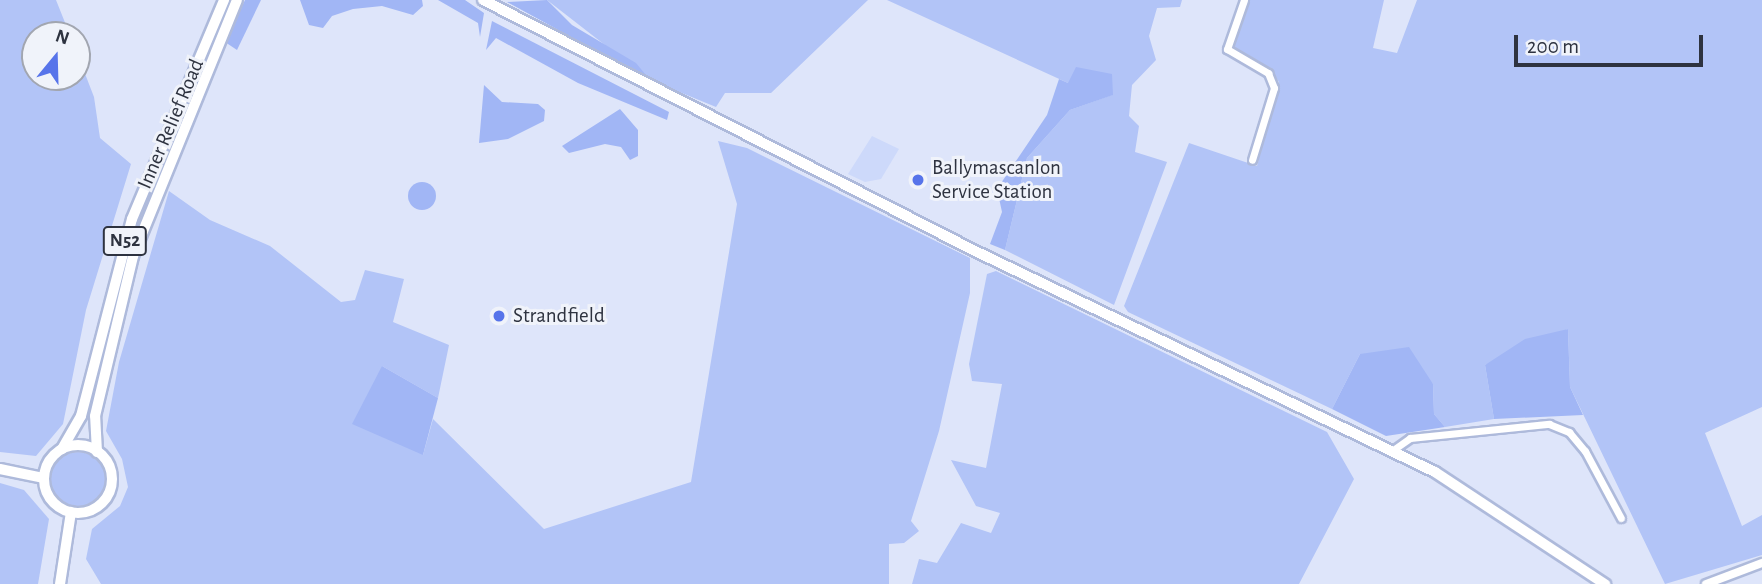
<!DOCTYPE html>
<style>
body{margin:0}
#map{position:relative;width:1762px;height:584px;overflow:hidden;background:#dee5fa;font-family:"Alegreya Sans",sans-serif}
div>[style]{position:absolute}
.built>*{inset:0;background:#cdd9fa}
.green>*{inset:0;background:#b2c4f7}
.round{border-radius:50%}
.forest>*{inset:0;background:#a1b6f5}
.roads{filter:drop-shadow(2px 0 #aebadb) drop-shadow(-2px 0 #aebadb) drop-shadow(0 2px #aebadb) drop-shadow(0 -2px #aebadb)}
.minor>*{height:7px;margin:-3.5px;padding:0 3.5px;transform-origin:3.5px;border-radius:3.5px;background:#fff}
.tertiary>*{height:8px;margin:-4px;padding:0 4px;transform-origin:4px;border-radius:4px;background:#fff}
.secondary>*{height:10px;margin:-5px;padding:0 5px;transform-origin:5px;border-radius:5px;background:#fff}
.primary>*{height:10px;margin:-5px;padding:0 5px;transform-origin:5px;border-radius:5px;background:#fff}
.primary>.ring{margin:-5px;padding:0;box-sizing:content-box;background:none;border:10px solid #fff;border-radius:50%}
.dots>*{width:19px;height:19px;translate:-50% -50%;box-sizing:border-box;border:4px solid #f0f3fa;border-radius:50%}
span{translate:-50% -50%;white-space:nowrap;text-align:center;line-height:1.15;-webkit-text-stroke:6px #f0f3fa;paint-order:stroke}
.shield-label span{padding:2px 5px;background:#f0f3fa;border:2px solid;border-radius:5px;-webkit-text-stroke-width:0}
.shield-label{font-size:19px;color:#2e3340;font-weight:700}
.street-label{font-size:21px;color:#2e3340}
.poi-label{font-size:21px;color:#2e3340}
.left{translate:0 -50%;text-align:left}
.north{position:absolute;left:21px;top:21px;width:70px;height:70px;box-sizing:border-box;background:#f0f3fa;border:2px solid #a2a6b0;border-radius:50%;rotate:19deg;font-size:19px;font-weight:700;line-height:28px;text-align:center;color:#2e3340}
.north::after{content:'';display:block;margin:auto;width:24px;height:32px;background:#5774ea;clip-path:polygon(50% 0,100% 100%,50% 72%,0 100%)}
.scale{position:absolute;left:1514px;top:35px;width:189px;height:32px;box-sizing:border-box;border:4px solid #2e3340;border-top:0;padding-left:9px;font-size:21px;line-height:24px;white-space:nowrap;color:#2e3340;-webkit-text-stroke:5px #f0f3fa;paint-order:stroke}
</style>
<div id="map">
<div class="built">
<i style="clip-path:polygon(872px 136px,899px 149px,881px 179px,865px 182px,848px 174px)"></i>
</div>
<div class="green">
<i style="clip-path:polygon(0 0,56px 0,70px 35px,35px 35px,35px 77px,77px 77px,77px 53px,94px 97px,100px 138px,131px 164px,86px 310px,63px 424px,36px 456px,0 452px)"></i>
<i style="clip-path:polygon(547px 0,868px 0,771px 93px,725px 93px,716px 107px,650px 80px)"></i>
<i style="clip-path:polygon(887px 0,1182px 0,1180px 7px,1157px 8px,1149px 36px,1156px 60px,1132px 85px,1129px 116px,1139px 126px,1135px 152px,1167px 162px,1114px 305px,1005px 250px,1027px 158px,1070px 110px,1112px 95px,1068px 83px)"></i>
<i style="clip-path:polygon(1247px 0,1384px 0,1373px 48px,1397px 53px,1417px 0,1762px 0,1762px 407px,1705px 433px,1742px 526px,1762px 515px,1762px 555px,1665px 584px,1570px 387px,1568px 329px,1485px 365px,1494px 419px,1445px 427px,1434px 414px,1433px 384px,1360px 354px,1332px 409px,1128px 312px,1124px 306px,1189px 143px,1257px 166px,1279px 82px,1270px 69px,1230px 49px)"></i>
<i style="clip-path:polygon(718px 141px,747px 148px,970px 258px,970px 293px,939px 431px,911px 521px,919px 531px,904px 543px,889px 544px,889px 584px,101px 584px,86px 559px,92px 529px,120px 506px,128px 487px,122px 459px,106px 431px,119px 362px,169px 191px,210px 220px,270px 246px,341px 302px,355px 300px,365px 270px,404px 279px,393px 322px,449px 345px,438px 398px,382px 366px,423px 455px,433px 419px,544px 529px,691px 482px,737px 204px)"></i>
<i style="clip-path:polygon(996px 271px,1327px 432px,1354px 479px,1299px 584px,912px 584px,919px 559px,937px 563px,961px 523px,991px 533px,1000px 513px,976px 506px,951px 460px,986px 468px,1002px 384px,972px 381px,969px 364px,987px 274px)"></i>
<i class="round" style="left:50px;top:452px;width:56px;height:56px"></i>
<i style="clip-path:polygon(0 483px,24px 490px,49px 519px,38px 584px,0 584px)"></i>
</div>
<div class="forest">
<i style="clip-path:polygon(245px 0,261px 0,237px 50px,225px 42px)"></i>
<i style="clip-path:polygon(300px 0,422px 0,423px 6px,413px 15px,382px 6px,353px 9px,332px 16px,323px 28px,309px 25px)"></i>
<i style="clip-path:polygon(438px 0,465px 0,484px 13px,480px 37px,478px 23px)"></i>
<i style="clip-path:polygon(547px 0,572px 25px,636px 63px,650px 80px,507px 2px)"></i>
<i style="clip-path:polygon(492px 21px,669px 112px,667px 120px,578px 83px,496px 38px,486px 50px)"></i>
<i style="clip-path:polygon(1076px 67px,1112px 74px,1113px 95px,1070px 110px,1027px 158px,1005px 250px,990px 244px,1002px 212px,997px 189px,1047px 115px,1059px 79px,1068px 83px)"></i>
<i style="clip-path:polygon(484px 85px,502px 102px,538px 104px,545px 110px,544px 121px,508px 139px,479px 143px)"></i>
<i style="clip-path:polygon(620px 109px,638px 130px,638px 156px,630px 160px,621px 147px,605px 144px,569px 153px,562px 146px)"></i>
<i class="round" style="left:408px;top:182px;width:28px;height:28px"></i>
<i style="clip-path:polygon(1568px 329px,1570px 387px,1583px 415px,1494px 419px,1485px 365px,1525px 339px)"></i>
<i style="clip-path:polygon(1409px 347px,1433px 384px,1434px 414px,1445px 427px,1386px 436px,1332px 409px,1360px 354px)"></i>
<i style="clip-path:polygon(382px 366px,438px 398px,423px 455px,352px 424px)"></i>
</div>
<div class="roads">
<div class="minor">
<i style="left:1244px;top:0;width:52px;rotate:109.1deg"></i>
<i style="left:1227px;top:49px;width:48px;rotate:30.3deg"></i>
<i style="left:1268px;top:73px;width:16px;rotate:68deg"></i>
<i style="left:1274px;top:88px;width:75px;rotate:107deg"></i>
<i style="left:1393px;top:450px;width:21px;rotate:-35deg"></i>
<i style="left:1410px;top:438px;width:140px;rotate:-5.8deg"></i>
<i style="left:1549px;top:424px;width:22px;rotate:22deg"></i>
<i style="left:1569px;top:432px;width:25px;rotate:50deg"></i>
<i style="left:1585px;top:451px;width:76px;rotate:61.8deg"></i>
</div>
<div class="tertiary">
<i style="left:1706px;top:584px;width:60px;rotate:-20.6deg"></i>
</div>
<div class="secondary">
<i style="left:483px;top:0;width:550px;rotate:27.03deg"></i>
<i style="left:973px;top:250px;width:513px;rotate:25.67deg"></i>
<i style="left:1435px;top:472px;width:204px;rotate:33.4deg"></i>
<i style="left:0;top:469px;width:45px;rotate:11.6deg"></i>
</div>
<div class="primary">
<i class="ring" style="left:44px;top:445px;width:58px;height:58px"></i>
<i style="left:62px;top:449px;width:38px;rotate:-60deg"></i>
<i style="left:81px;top:416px;width:203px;rotate:-75.5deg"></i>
<i style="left:132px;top:219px;width:238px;rotate:-67.2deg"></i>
<i style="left:97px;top:452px;width:36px;rotate:-93deg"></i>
<i style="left:95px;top:416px;width:164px;rotate:-76.6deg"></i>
<i style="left:133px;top:256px;width:276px;rotate:-67.9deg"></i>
<i style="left:60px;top:584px;width:73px;rotate:-81.3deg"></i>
</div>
</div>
<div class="dots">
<i style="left:918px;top:180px;background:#5774ea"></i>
<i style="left:499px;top:316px;background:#5774ea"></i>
</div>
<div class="shield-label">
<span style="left:125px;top:241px">N52</span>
</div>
<div class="street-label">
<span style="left:171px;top:124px;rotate:-67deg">Inner Relief Road</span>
</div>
<div class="poi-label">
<span class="left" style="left:932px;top:180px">Ballymascanlon<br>Service Station</span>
<span class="left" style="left:513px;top:316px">Strandfield</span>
</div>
<div class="north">N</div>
<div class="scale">200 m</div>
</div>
